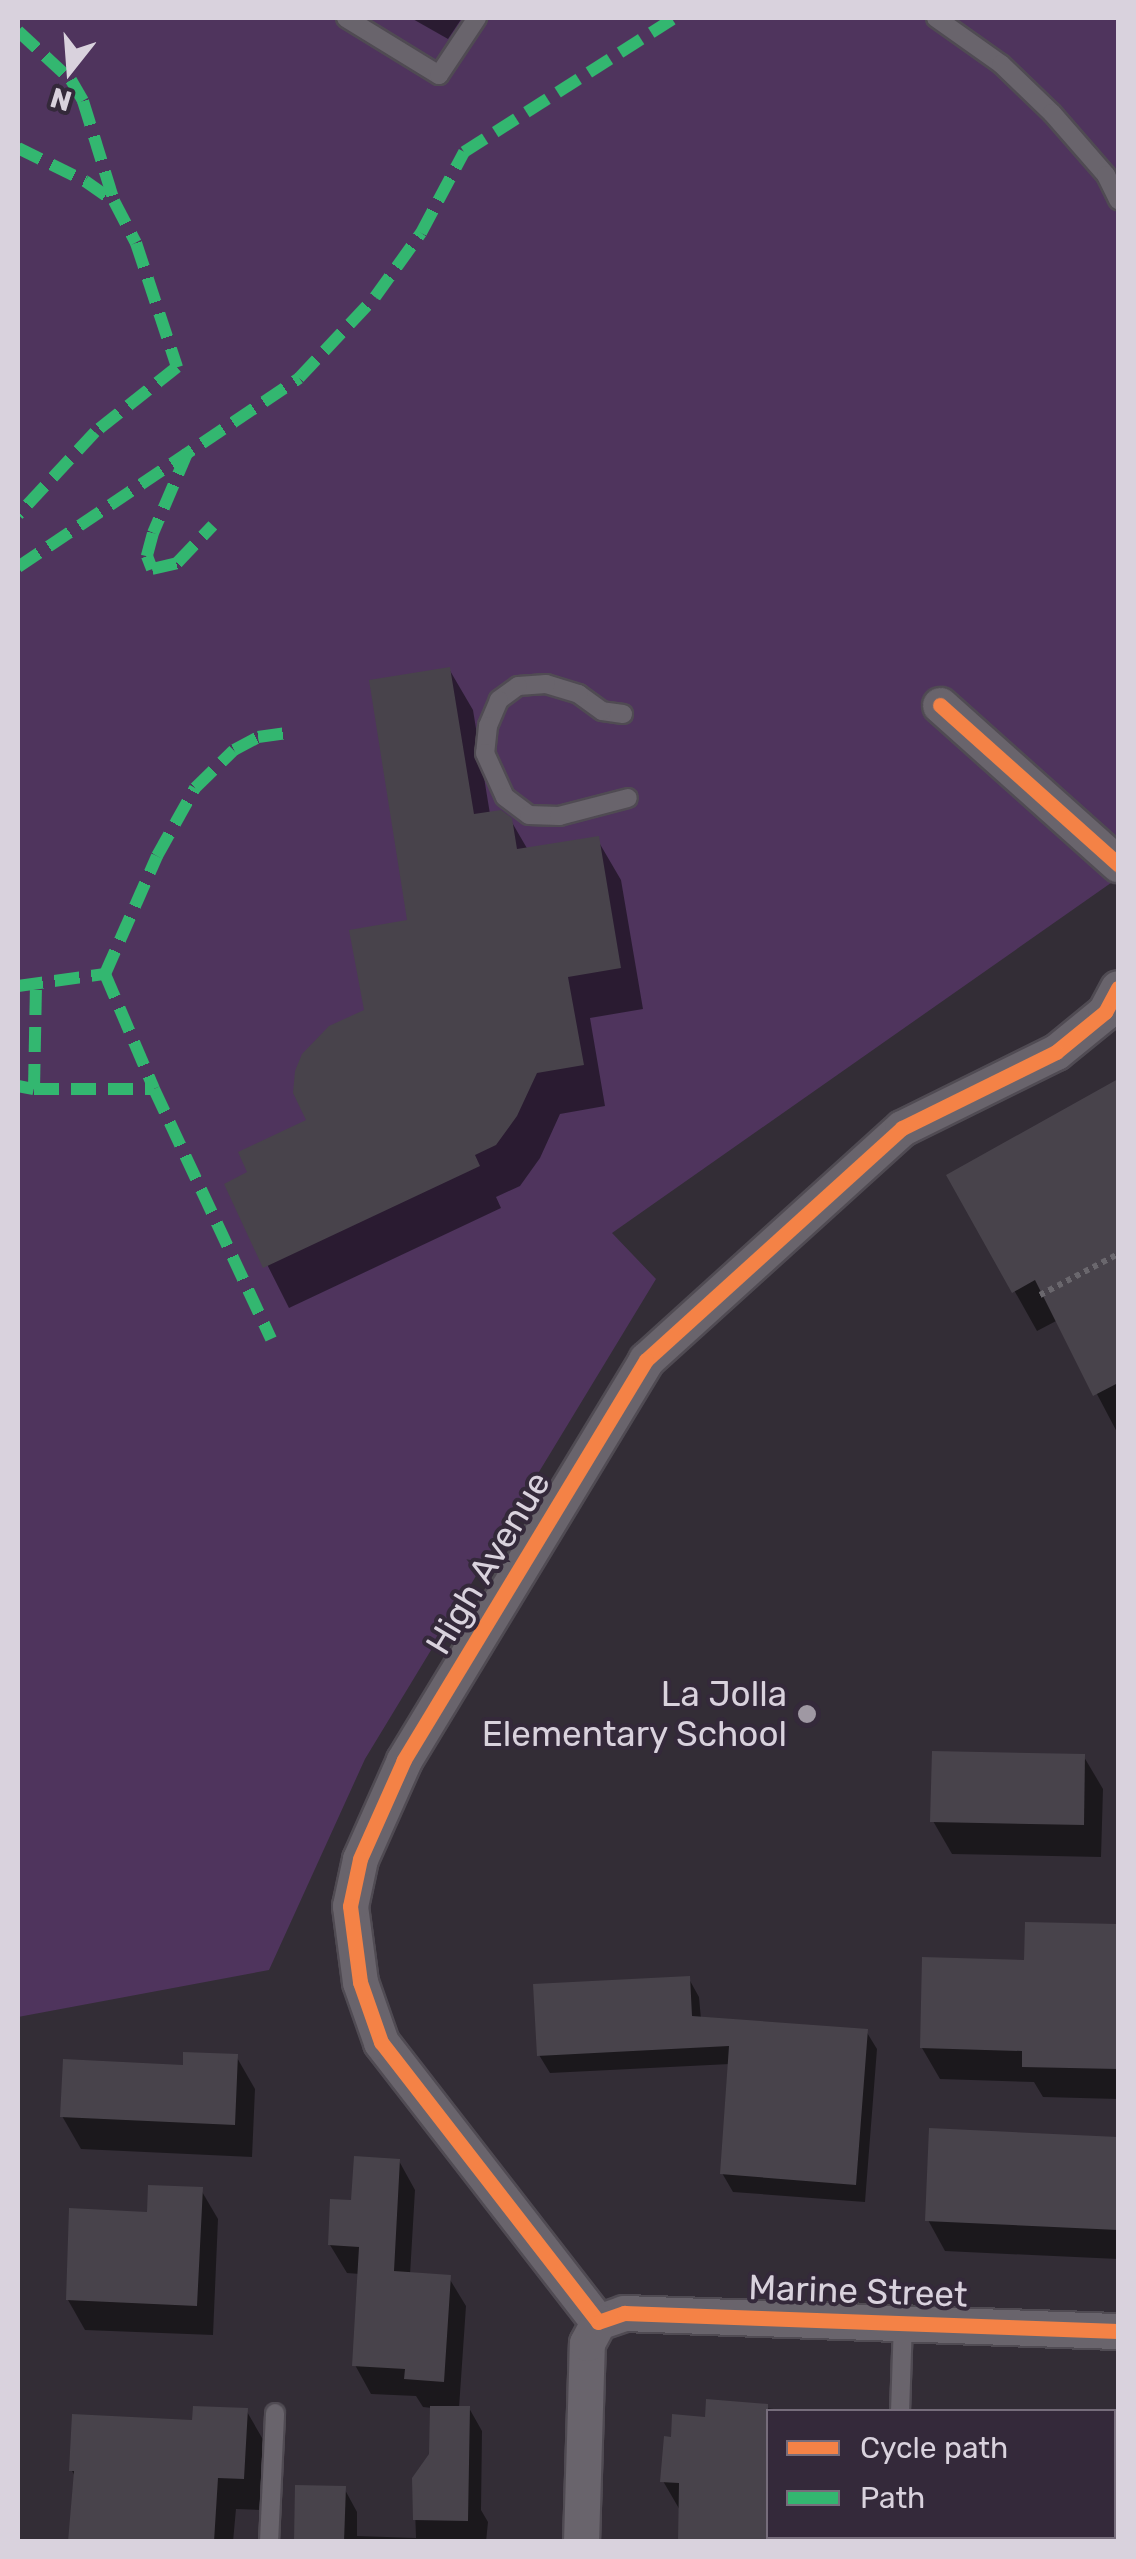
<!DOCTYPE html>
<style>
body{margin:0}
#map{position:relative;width:1136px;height:2559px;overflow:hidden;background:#332d36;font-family:Rubik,sans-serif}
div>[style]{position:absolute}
.green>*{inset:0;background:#4f345d}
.shadow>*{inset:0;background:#0007}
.building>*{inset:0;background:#48434b}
.path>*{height:6px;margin-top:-3px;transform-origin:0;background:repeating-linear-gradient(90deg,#6a676d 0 5px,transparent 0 10px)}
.roads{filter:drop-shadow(2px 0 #504b53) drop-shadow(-2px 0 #504b53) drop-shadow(0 2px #504b53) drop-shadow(0 -2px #504b53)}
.lane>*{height:18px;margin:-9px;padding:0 9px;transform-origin:9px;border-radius:9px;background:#69646c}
.street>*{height:35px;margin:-17.5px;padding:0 17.5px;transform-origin:17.5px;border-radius:17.5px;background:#69646c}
.quiet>*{height:12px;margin-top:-6px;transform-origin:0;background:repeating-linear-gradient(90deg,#33b770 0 25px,transparent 0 37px)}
.cycleway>*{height:15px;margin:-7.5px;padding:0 7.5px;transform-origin:7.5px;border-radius:7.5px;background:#f48246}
.dots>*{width:28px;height:28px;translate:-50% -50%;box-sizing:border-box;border:5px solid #34293a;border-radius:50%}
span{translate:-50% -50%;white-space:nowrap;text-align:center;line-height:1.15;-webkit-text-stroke:8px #34293a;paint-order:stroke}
.street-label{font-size:35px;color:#d9d2dd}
.poi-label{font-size:35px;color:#d9d2dd}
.right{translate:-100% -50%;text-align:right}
.frame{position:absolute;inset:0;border:20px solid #d9d2dd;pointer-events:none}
.legend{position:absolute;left:766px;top:2409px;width:350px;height:130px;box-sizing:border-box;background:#34293a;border:2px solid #766d7b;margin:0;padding:12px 18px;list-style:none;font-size:30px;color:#d9d2dd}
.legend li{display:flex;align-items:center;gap:20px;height:50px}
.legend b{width:50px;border:2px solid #766d7b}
.north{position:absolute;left:20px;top:20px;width:100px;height:100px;-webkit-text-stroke:8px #34293a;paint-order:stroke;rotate:197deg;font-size:28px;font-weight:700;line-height:40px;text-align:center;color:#d9d2dd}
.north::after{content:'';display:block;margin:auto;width:35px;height:45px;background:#d9d2dd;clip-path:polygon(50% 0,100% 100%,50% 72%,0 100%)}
</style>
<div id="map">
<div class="green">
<i style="clip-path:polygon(18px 18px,1118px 18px,1118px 878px,612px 1233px,656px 1279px,365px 1759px,269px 1970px,18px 2017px)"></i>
</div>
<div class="shadow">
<i style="clip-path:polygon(411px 18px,462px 18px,448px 39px)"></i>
<i style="clip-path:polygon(449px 669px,473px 710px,490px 814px,510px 819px,528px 850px,597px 839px,621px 880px,643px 1009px,590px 1018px,605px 1106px,560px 1114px,540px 1158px,520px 1186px,496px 1197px,501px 1208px,289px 1308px,227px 1185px,250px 1174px,309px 1121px,410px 922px)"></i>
<i style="clip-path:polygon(1118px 1082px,1118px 1434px,1058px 1320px,1037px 1331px,950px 1176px)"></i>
<i style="clip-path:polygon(1084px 1757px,1103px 1789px,1101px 1857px,952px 1854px,933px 1821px)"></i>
<i style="clip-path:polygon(1027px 1925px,1118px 1928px,1118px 2099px,1043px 2097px,1034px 2082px,940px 2079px,922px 2048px,1027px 1963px)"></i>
<i style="clip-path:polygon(689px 1979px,699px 1997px,701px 2019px,866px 2031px,877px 2049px,865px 2202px,733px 2192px,722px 2173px,730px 2064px,550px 2073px,539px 2055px)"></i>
<i style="clip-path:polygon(236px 2056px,255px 2089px,252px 2157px,81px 2149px,62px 2116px)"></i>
<i style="clip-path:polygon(932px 2131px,1118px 2141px,1118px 2259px,945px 2251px,928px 2220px)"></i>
<i style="clip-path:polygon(399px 2161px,415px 2190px,410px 2275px,449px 2278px,466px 2306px,459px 2408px,469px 2408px,482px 2431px,481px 2510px,488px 2522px,486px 2542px,296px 2542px,344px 2488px,357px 2512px,357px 2536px,416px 2538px,414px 2478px,431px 2455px,432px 2408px,423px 2407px,416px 2396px,371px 2394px,355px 2365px,360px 2274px,347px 2273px,330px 2245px,353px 2203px)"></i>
<i style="clip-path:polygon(201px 2190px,218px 2219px,213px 2335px,85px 2330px,68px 2300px,150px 2214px)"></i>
<i style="clip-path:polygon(708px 2402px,802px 2412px,768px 2412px,768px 2536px,883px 2536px,882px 2542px,680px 2542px,681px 2512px,663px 2481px,673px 2439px,707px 2420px)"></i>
<i style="clip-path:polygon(246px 2410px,265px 2443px,262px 2510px,236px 2509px,233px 2542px,71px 2542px,76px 2478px,72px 2471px,195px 2422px)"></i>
<i style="clip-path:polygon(1114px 2431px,1118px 2431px,1118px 2542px,926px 2542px,926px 2536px,1114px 2536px)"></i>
</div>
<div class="building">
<i style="clip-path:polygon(450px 667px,474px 814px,501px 810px,512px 818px,517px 849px,599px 836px,621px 968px,568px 977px,584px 1065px,537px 1073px,517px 1116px,496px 1145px,475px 1155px,480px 1166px,263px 1268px,224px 1184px,247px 1172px,238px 1152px,306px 1120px,293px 1093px,295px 1071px,302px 1054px,329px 1026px,364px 1010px,349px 930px,407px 920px,369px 680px)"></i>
<i style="clip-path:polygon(1118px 1079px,1118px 1383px,1093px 1396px,1035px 1280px,1012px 1293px,946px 1175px)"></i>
<i style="clip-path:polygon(932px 1751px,1085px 1754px,1084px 1825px,930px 1822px)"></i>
<i style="clip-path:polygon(1025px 1922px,1118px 1924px,1118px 2069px,1022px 2067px,1022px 2051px,920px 2048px,922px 1957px,1024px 1960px)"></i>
<i style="clip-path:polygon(690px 1976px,692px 2016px,868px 2029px,856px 2185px,720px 2174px,729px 2046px,537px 2056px,533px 1984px)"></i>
<i style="clip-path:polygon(183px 2052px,238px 2054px,235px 2125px,60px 2117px,63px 2059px,183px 2065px)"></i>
<i style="clip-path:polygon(929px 2128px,1118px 2137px,1118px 2230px,925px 2221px)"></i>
<i style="clip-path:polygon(354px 2156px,400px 2159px,394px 2271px,451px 2275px,444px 2382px,404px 2379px,405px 2369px,352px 2366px,359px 2247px,328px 2245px,330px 2199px,351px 2200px)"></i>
<i style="clip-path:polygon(148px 2185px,203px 2187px,197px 2306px,66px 2300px,69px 2208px,147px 2212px)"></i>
<i style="clip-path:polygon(706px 2399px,768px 2404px,768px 2542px,678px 2542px,679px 2483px,660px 2482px,664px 2436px,671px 2437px,672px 2414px,705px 2417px)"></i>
<i style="clip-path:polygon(193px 2406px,248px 2408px,244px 2479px,218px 2478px,214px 2542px,68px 2542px,74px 2471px,69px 2471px,72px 2414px,192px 2420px)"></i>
<i style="clip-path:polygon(430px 2406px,470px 2406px,468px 2521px,413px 2520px,412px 2478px,429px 2454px)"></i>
<i style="clip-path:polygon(295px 2485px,346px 2486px,344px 2542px,294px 2542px)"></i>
</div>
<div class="path">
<i style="left:1040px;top:1295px;width:88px;rotate:-27.7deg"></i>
</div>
<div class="roads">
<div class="lane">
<i style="left:346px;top:18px;width:109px;rotate:31.5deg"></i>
<i style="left:439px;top:75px;width:69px;rotate:-56.3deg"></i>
<i style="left:936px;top:18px;width:80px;rotate:35.3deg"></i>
<i style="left:1001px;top:64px;width:71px;rotate:43.9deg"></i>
<i style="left:1052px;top:113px;width:82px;rotate:48.9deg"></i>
<i style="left:1106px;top:175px;width:28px;rotate:64deg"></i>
<i style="left:623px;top:714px;width:21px;rotate:-172deg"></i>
<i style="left:602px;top:711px;width:29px;rotate:-144deg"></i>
<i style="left:579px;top:694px;width:34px;rotate:-163deg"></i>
<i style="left:546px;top:684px;width:28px;rotate:176deg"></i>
<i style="left:518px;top:686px;width:24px;rotate:144deg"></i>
<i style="left:499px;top:700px;width:28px;rotate:113deg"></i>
<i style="left:488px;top:726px;width:27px;rotate:96deg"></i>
<i style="left:485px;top:753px;width:48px;rotate:65.6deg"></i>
<i style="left:505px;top:797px;width:30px;rotate:37deg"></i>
<i style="left:529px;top:815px;width:30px;rotate:2deg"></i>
<i style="left:559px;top:816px;width:71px;rotate:-14.6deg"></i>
<i style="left:900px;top:2412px;width:91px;rotate:-88.1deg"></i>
<i style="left:269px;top:2542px;width:129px;rotate:-87.3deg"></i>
<i style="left:895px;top:2542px;width:6px;rotate:-90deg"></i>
</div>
<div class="street">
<i style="left:940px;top:705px;width:239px;rotate:41.8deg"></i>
<i style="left:598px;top:2322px;width:354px;rotate:-127.8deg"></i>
<i style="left:381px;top:2042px;width:64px;rotate:-109.3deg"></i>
<i style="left:360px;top:1982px;width:77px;rotate:-97.5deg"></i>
<i style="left:350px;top:1906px;width:48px;rotate:-78deg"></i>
<i style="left:360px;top:1859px;width:108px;rotate:-66deg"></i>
<i style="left:404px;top:1760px;width:468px;rotate:-58.8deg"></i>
<i style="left:646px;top:1360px;width:345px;rotate:-42.2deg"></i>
<i style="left:902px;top:1128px;width:172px;rotate:-26.3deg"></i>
<i style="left:1056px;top:1052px;width:63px;rotate:-39.2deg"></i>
<i style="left:1105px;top:1012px;width:27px;rotate:-62deg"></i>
<i style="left:598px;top:2322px;width:28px;rotate:-19deg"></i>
<i style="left:624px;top:2313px;width:494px;rotate:2.1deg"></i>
<i style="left:581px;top:2542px;width:199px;rotate:-88.3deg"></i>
<i style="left:587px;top:2343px;width:24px;rotate:-62deg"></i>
</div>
</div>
<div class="quiet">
<i style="left:18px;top:31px;width:72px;rotate:42.8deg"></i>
<i style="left:71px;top:80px;width:24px;rotate:60deg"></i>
<i style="left:83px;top:101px;width:105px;rotate:72.8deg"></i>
<i style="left:114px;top:201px;width:47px;rotate:62.4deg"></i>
<i style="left:136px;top:243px;width:131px;rotate:71.7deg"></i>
<i style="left:177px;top:367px;width:105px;rotate:141.6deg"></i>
<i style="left:95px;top:432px;width:113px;rotate:132.9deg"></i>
<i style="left:18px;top:148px;width:75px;rotate:26.2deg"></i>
<i style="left:85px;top:181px;width:35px;rotate:35deg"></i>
<i style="left:188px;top:451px;width:89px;rotate:113.1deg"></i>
<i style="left:153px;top:533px;width:24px;rotate:105deg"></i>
<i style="left:147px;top:556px;width:14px;rotate:69deg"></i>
<i style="left:152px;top:569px;width:26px;rotate:-13deg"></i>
<i style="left:177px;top:563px;width:52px;rotate:-46.5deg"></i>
<i style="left:18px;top:567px;width:339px;rotate:-33.9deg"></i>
<i style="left:299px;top:378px;width:111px;rotate:-46.8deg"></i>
<i style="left:375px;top:297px;width:79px;rotate:-54.3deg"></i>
<i style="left:421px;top:233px;width:92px;rotate:-62deg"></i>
<i style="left:464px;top:152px;width:249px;rotate:-32.5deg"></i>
<i style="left:105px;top:974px;width:125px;rotate:66.9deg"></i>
<i style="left:18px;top:986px;width:88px;rotate:-7.9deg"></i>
<i style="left:105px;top:974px;width:129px;rotate:-66.2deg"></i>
<i style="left:157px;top:856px;width:78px;rotate:-60.8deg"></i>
<i style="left:195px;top:788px;width:54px;rotate:-44.3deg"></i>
<i style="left:234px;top:750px;width:27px;rotate:-28deg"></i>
<i style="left:258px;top:737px;width:29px;rotate:-8deg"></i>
<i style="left:18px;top:1086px;width:16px;rotate:11deg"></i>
<i style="left:34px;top:1089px;width:102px;rotate:-88.9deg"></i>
<i style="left:34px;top:1089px;width:120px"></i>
<i style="left:154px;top:1089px;width:276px;rotate:64.9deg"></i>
</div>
<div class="cycleway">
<i style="left:940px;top:705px;width:239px;rotate:41.8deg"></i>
<i style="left:1118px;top:988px;width:27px;rotate:118deg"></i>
<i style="left:1105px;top:1012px;width:63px;rotate:140.8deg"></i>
<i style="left:1056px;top:1052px;width:172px;rotate:153.7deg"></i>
<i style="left:902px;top:1128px;width:345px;rotate:137.8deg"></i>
<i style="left:646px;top:1360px;width:468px;rotate:121.2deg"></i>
<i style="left:404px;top:1760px;width:108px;rotate:114deg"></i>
<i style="left:360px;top:1859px;width:48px;rotate:102deg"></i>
<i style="left:350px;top:1906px;width:77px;rotate:82.5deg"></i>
<i style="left:360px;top:1982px;width:64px;rotate:70.7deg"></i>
<i style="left:381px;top:2042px;width:354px;rotate:52.2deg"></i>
<i style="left:598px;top:2322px;width:28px;rotate:-19deg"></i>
<i style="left:624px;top:2313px;width:494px;rotate:2.1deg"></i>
</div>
<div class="dots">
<i style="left:807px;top:1714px;background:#9f98a3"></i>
</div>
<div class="street-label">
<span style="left:488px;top:1563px;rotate:-59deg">High Avenue</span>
<span style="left:858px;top:2291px;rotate:2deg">Marine Street</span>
</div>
<div class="poi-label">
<span class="right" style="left:787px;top:1714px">La Jolla<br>Elementary School</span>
</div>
<div class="frame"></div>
<ul class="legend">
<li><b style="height:12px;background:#f48246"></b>Cycle path</li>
<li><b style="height:12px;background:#33b770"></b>Path</li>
</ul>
<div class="north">N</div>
</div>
